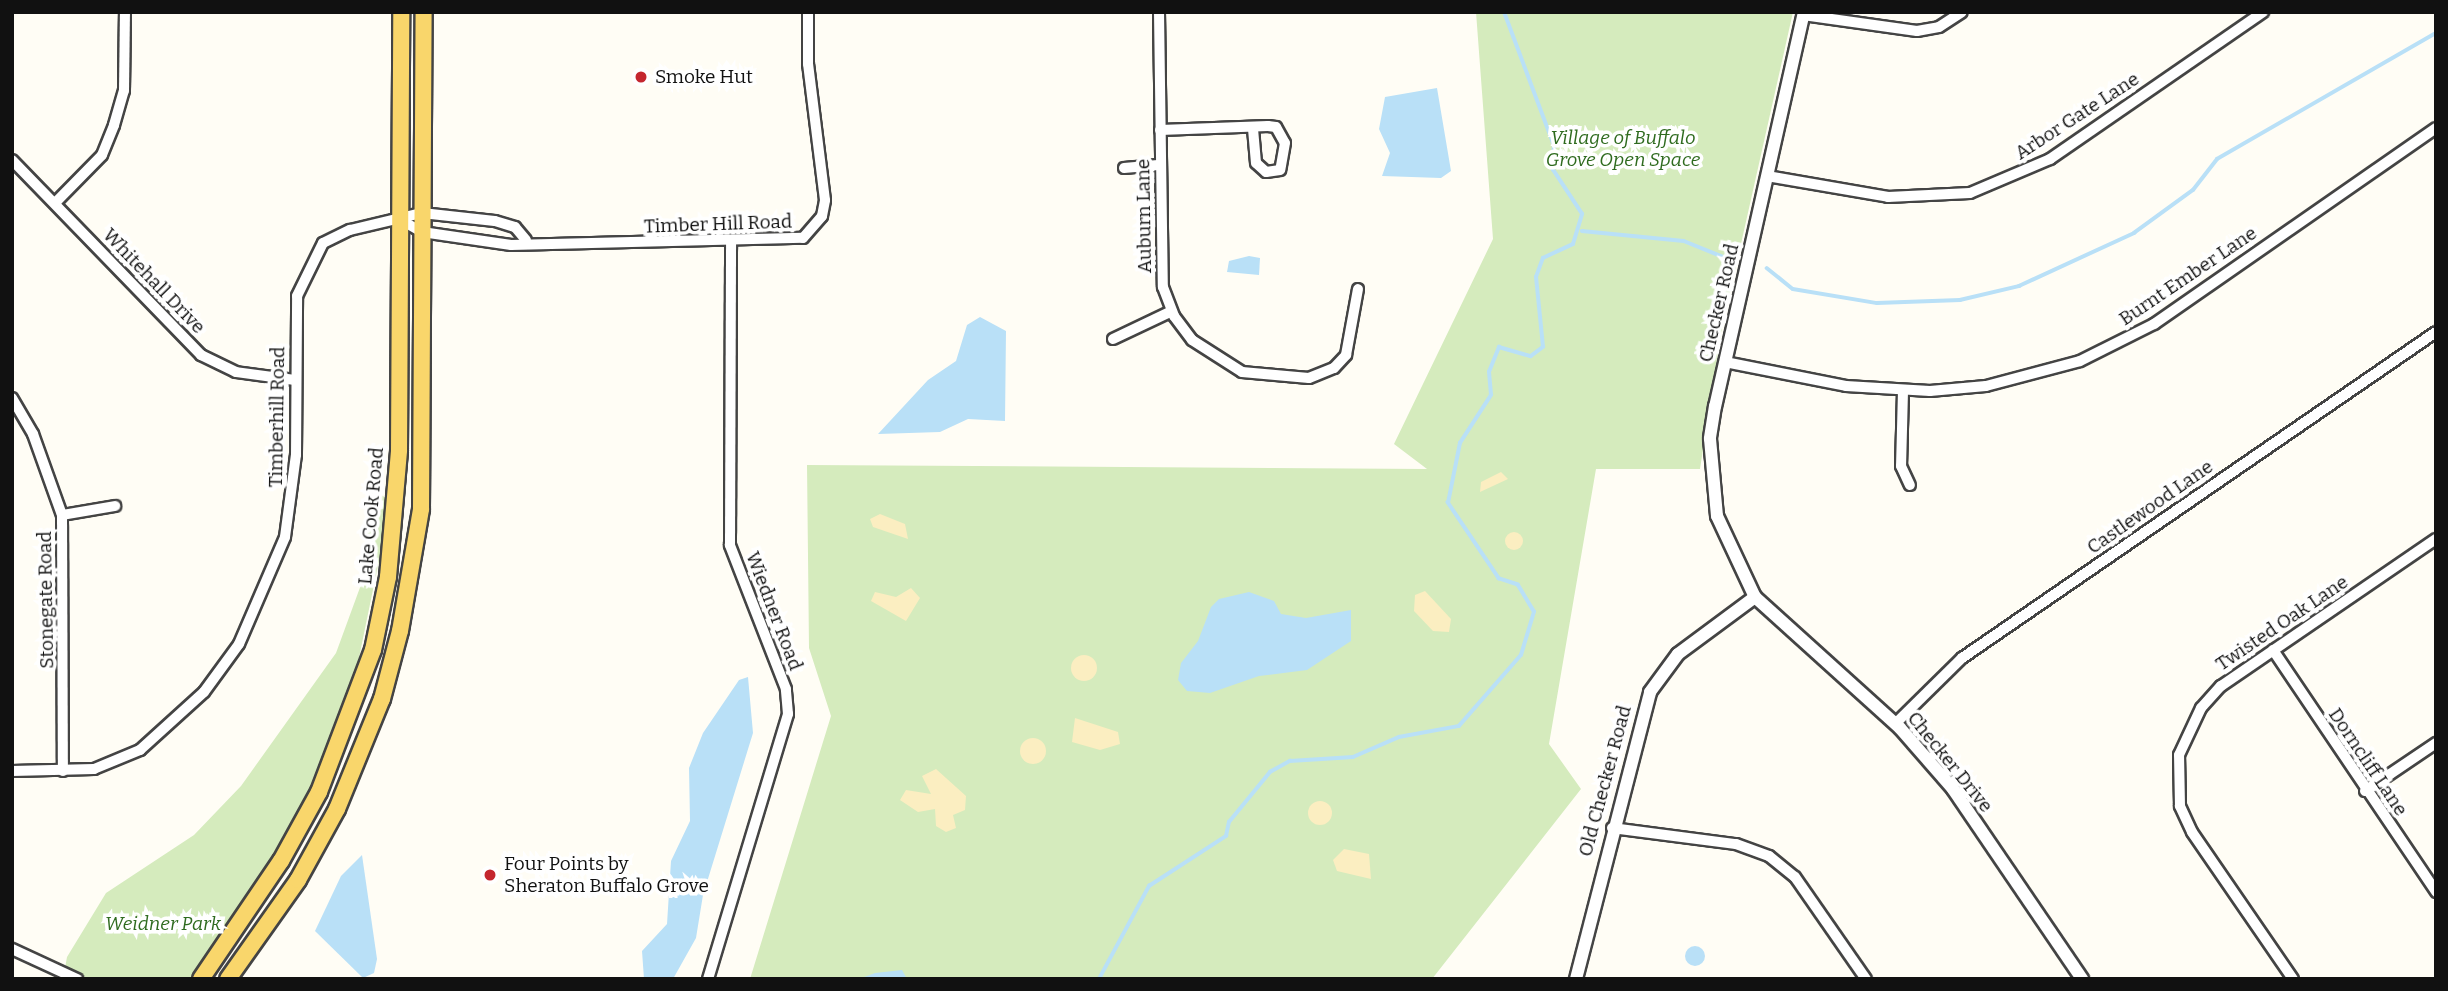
<!DOCTYPE html>
<style>
body{margin:0}
#map{position:relative;width:2448px;height:991px;overflow:hidden;background:#fffdf5;font-family:Bitter,serif}
div>[style]{position:absolute}
.green>*{inset:0;background:#d5ebbd}
.sand>*{inset:0;background:#fbeec1}
.round{border-radius:50%}
.water>*{inset:0;background:#b9e0f7}
.stream>*{height:3.5px;margin:-1.75px;padding:0 1.75px;transform-origin:1.75px;border-radius:1.75px;background:#b9e0f7}
.roads{filter:drop-shadow(2px 0 #444) drop-shadow(-2px 0 #444) drop-shadow(0 2px #444) drop-shadow(0 -2px #444)}
.minor>*{height:10px;margin:-5px;padding:0 5px;transform-origin:5px;border-radius:5px;background:#fff}
.tertiary>*{height:12px;margin:-6px;padding:0 6px;transform-origin:6px;border-radius:6px;background:#fff}
.primary>*{height:16px;margin:-8px;padding:0 8px;transform-origin:8px;border-radius:8px;background:#f9d66b}
.dots>*{width:19px;height:19px;translate:-50% -50%;box-sizing:border-box;border:4px solid #fff;border-radius:50%}
span{translate:-50% -50%;white-space:nowrap;text-align:center;line-height:1.15;-webkit-text-stroke:7px #fff;paint-order:stroke}
.poi-label{font-size:19px;color:#111}
.left{translate:0 -50%;text-align:left}
.street-label{font-size:19px;color:#111}
.park-label{font-size:19px;color:#2f6b1f;font-style:italic}
.frame{position:absolute;inset:0;border:14px solid #111;pointer-events:none}
</style>
<div id="map">
<div class="green">
<i style="clip-path:polygon(1476px 12px,1793px 12px,1721px 333px,1700px 469px,1596px 469px,1549px 744px,1581px 789px,1432px 979px,750px 979px,831px 716px,809px 648px,807px 465px,1427px 469px,1394px 444px,1493px 239px)"></i>
<i style="clip-path:polygon(371px 487px,391px 502px,353px 687px,308px 800px,254px 889px,192px 979px,63px 979px,67px 957px,106px 893px,194px 835px,241px 786px,336px 653px,362px 582px)"></i>
</div>
<div class="sand">
<i style="clip-path:polygon(1501px 472px,1508px 479px,1480px 492px,1481px 482px)"></i>
<i style="clip-path:polygon(880px 514px,905px 524px,908px 539px,873px 527px,870px 519px)"></i>
<i class="round" style="left:1505px;top:532px;width:18px;height:18px"></i>
<i style="clip-path:polygon(911px 588px,920px 598px,906px 621px,871px 601px,875px 592px,896px 597px)"></i>
<i style="clip-path:polygon(1425px 591px,1451px 619px,1449px 632px,1433px 631px,1414px 611px,1415px 595px)"></i>
<i class="round" style="left:1071px;top:655px;width:26px;height:26px"></i>
<i style="clip-path:polygon(1075px 718px,1118px 732px,1120px 744px,1100px 750px,1072px 742px)"></i>
<i class="round" style="left:1020px;top:738px;width:26px;height:26px"></i>
<i style="clip-path:polygon(936px 769px,966px 796px,965px 810px,953px 815px,956px 828px,946px 832px,936px 826px,935px 809px,918px 812px,900px 800px,906px 790px,931px 794px,922px 776px)"></i>
<i class="round" style="left:1308px;top:801px;width:24px;height:24px"></i>
<i style="clip-path:polygon(1344px 849px,1369px 854px,1371px 879px,1337px 871px,1333px 860px)"></i>
</div>
<div class="water">
<i style="clip-path:polygon(1437px 88px,1451px 171px,1441px 178px,1382px 176px,1390px 153px,1379px 129px,1385px 97px)"></i>
<i style="clip-path:polygon(1249px 256px,1260px 258px,1259px 275px,1227px 272px,1229px 261px)"></i>
<i style="clip-path:polygon(980px 317px,1006px 331px,1005px 421px,968px 419px,940px 432px,878px 434px,928px 380px,956px 361px,967px 325px)"></i>
<i style="clip-path:polygon(1249px 592px,1274px 601px,1281px 614px,1306px 618px,1351px 610px,1351px 641px,1307px 670px,1259px 676px,1210px 693px,1187px 691px,1178px 680px,1181px 663px,1198px 641px,1211px 607px,1219px 599px)"></i>
<i style="clip-path:polygon(748px 677px,753px 733px,703px 895px,696px 938px,673px 979px,644px 979px,642px 951px,667px 924px,671px 861px,690px 821px,689px 768px,703px 733px,739px 680px)"></i>
<i style="clip-path:polygon(362px 855px,377px 959px,374px 973px,363px 978px,315px 931px,341px 876px)"></i>
<i class="round" style="left:1685px;top:946px;width:20px;height:20px"></i>
<i style="clip-path:polygon(902px 970px,907px 979px,859px 979px,875px 973px)"></i>
</div>
<div class="stream">
<i style="left:1582px;top:231px;width:102px;rotate:5.6deg"></i>
<i style="left:1684px;top:241px;width:51px;rotate:22deg"></i>
<i style="left:1767px;top:268px;width:33px;rotate:39deg"></i>
<i style="left:1793px;top:289px;width:85px;rotate:9.5deg"></i>
<i style="left:1877px;top:303px;width:83px;rotate:-2.1deg"></i>
<i style="left:1960px;top:300px;width:61px;rotate:-13.3deg"></i>
<i style="left:2019px;top:286px;width:127px;rotate:-24.7deg"></i>
<i style="left:2134px;top:233px;width:73px;rotate:-36.1deg"></i>
<i style="left:2193px;top:190px;width:39px;rotate:-52deg"></i>
<i style="left:2217px;top:159px;width:253px;rotate:-29.9deg"></i>
<i style="left:1099px;top:979px;width:106px;rotate:-61.7deg"></i>
<i style="left:1149px;top:886px;width:92px;rotate:-33deg"></i>
<i style="left:1226px;top:836px;width:14px;rotate:-78deg"></i>
<i style="left:1229px;top:822px;width:65px;rotate:-50.6deg"></i>
<i style="left:1270px;top:772px;width:23px;rotate:-29deg"></i>
<i style="left:1290px;top:761px;width:63px;rotate:-3.6deg"></i>
<i style="left:1353px;top:757px;width:50px;rotate:-23.5deg"></i>
<i style="left:1399px;top:737px;width:61px;rotate:-10.4deg"></i>
<i style="left:1459px;top:726px;width:94px;rotate:-48.9deg"></i>
<i style="left:1521px;top:655px;width:45px;rotate:-73.2deg"></i>
<i style="left:1534px;top:612px;width:31px;rotate:-121deg"></i>
<i style="left:1518px;top:585px;width:20px;rotate:-162deg"></i>
<i style="left:1499px;top:579px;width:92px;rotate:-123.9deg"></i>
<i style="left:1448px;top:503px;width:61px;rotate:-78.7deg"></i>
<i style="left:1460px;top:443px;width:57px;rotate:-57.1deg"></i>
<i style="left:1491px;top:395px;width:23px;rotate:-95deg"></i>
<i style="left:1489px;top:372px;width:27px;rotate:-68deg"></i>
<i style="left:1499px;top:347px;width:33px;rotate:16deg"></i>
<i style="left:1531px;top:356px;width:15px;rotate:-37deg"></i>
<i style="left:1543px;top:347px;width:70px;rotate:-95.7deg"></i>
<i style="left:1536px;top:277px;width:20px;rotate:-70deg"></i>
<i style="left:1543px;top:258px;width:33px;rotate:-25deg"></i>
<i style="left:1573px;top:244px;width:31px;rotate:-73deg"></i>
<i style="left:1582px;top:214px;width:53px;rotate:-123.4deg"></i>
<i style="left:1553px;top:170px;width:24px;rotate:-88deg"></i>
<i style="left:1554px;top:146px;width:143px;rotate:-110.5deg"></i>
</div>
<div class="roads">
<div class="minor">
<i style="left:1159px;top:12px;width:275px;rotate:89.2deg"></i>
<i style="left:1163px;top:287px;width:31px;rotate:69deg"></i>
<i style="left:1174px;top:316px;width:30px;rotate:53deg"></i>
<i style="left:1192px;top:340px;width:59px;rotate:32.6deg"></i>
<i style="left:1242px;top:372px;width:67px;rotate:5.1deg"></i>
<i style="left:1309px;top:378px;width:27px;rotate:-22deg"></i>
<i style="left:1334px;top:368px;width:18px;rotate:-47deg"></i>
<i style="left:1346px;top:355px;width:67px;rotate:-79.7deg"></i>
<i style="left:1803px;top:15px;width:115px;rotate:8deg"></i>
<i style="left:1917px;top:31px;width:22px;rotate:-10deg"></i>
<i style="left:1939px;top:27px;width:27px;rotate:-33deg"></i>
<i style="left:1160px;top:130px;width:108px;rotate:-2.1deg"></i>
<i style="left:1268px;top:126px;width:8px;rotate:7deg"></i>
<i style="left:1276px;top:127px;width:18px;rotate:61deg"></i>
<i style="left:1285px;top:143px;width:27px;rotate:100deg"></i>
<i style="left:1280px;top:170px;width:14px;rotate:172deg"></i>
<i style="left:1266px;top:172px;width:13px;rotate:-138deg"></i>
<i style="left:1256px;top:163px;width:36px;rotate:-95deg"></i>
<i style="left:12px;top:160px;width:272px;rotate:45.9deg"></i>
<i style="left:201px;top:355px;width:39px;rotate:26deg"></i>
<i style="left:236px;top:372px;width:60px;rotate:7.7deg"></i>
<i style="left:1124px;top:168px;width:37px;rotate:-5deg"></i>
<i style="left:1767px;top:176px;width:123px;rotate:9.8deg"></i>
<i style="left:1888px;top:197px;width:82px;rotate:-2.8deg"></i>
<i style="left:1970px;top:193px;width:87px;rotate:-23deg"></i>
<i style="left:2050px;top:159px;width:259px;rotate:-34.6deg"></i>
<i style="left:55px;top:203px;width:67px;rotate:-45.6deg"></i>
<i style="left:102px;top:155px;width:32px;rotate:-68deg"></i>
<i style="left:114px;top:125px;width:35px;rotate:-74deg"></i>
<i style="left:124px;top:91px;width:79px;rotate:-89.3deg"></i>
<i style="left:401px;top:220px;width:24px;rotate:30deg"></i>
<i style="left:422px;top:232px;width:90px;rotate:8.3deg"></i>
<i style="left:511px;top:245px;width:292px;rotate:-1.4deg"></i>
<i style="left:803px;top:238px;width:29px;rotate:-49deg"></i>
<i style="left:822px;top:216px;width:16px;rotate:-79deg"></i>
<i style="left:825px;top:200px;width:137px;rotate:-97.1deg"></i>
<i style="left:808px;top:64px;width:52px;rotate:-90deg"></i>
<i style="left:1113px;top:339px;width:65px;rotate:-25.4deg"></i>
<i style="left:1725px;top:362px;width:123px;rotate:11.2deg"></i>
<i style="left:1846px;top:386px;width:84px;rotate:3.4deg"></i>
<i style="left:1930px;top:391px;width:56px;rotate:-5.1deg"></i>
<i style="left:1986px;top:386px;width:97px;rotate:-14.9deg"></i>
<i style="left:2080px;top:361px;width:83px;rotate:-26.6deg"></i>
<i style="left:2154px;top:324px;width:343px;rotate:-34.8deg"></i>
<i style="left:1903px;top:391px;width:75px;rotate:91.5deg"></i>
<i style="left:1901px;top:466px;width:21px;rotate:65deg"></i>
<i style="left:12px;top:398px;width:42px;rotate:59.7deg"></i>
<i style="left:33px;top:434px;width:86px;rotate:70.3deg"></i>
<i style="left:62px;top:515px;width:256px;rotate:89.8deg"></i>
<i style="left:62px;top:515px;width:54px;rotate:-9.6deg"></i>
<i style="left:2273px;top:650px;width:292px;rotate:56deg"></i>
<i style="left:1895px;top:724px;width:94px;rotate:-44.6deg"></i>
<i style="left:1962px;top:658px;width:575px;rotate:-34.52deg"></i>
<i style="left:12px;top:771px;width:82px;rotate:-1.4deg"></i>
<i style="left:94px;top:769px;width:50px;rotate:-22.4deg"></i>
<i style="left:140px;top:750px;width:86px;rotate:-42.2deg"></i>
<i style="left:204px;top:692px;width:59px;rotate:-53.9deg"></i>
<i style="left:239px;top:644px;width:116px;rotate:-66.7deg"></i>
<i style="left:285px;top:537px;width:83px;rotate:-82.4deg"></i>
<i style="left:296px;top:455px;width:159px;rotate:-89.6deg"></i>
<i style="left:297px;top:296px;width:59px;rotate:-63.9deg"></i>
<i style="left:323px;top:243px;width:30px;rotate:-26deg"></i>
<i style="left:350px;top:230px;width:74px;rotate:-13.3deg"></i>
<i style="left:422px;top:213px;width:73px;rotate:6.3deg"></i>
<i style="left:495px;top:221px;width:21px;rotate:17deg"></i>
<i style="left:515px;top:227px;width:17px;rotate:50deg"></i>
<i style="left:2365px;top:791px;width:86px;rotate:-34.1deg"></i>
<i style="left:1612px;top:828px;width:125px;rotate:7.4deg"></i>
<i style="left:1736px;top:844px;width:35px;rotate:20deg"></i>
<i style="left:1769px;top:856px;width:33px;rotate:39deg"></i>
<i style="left:1795px;top:877px;width:124px;rotate:55.2deg"></i>
<i style="left:12px;top:949px;width:72px;rotate:24.8deg"></i>
<i style="left:708px;top:979px;width:277px;rotate:-73.2deg"></i>
<i style="left:788px;top:714px;width:25px;rotate:-95deg"></i>
<i style="left:786px;top:689px;width:155px;rotate:-111.3deg"></i>
<i style="left:730px;top:545px;width:301px;rotate:-89.8deg"></i>
<i style="left:2293px;top:979px;width:178px;rotate:-124.5deg"></i>
<i style="left:2192px;top:832px;width:29px;rotate:-115deg"></i>
<i style="left:2180px;top:806px;width:51px;rotate:-91.1deg"></i>
<i style="left:2179px;top:755px;width:52px;rotate:-64.9deg"></i>
<i style="left:2201px;top:708px;width:30px;rotate:-48deg"></i>
<i style="left:2221px;top:686px;width:260px;rotate:-34.4deg"></i>
</div>
<div class="tertiary">
<i style="left:1804px;top:12px;width:404px;rotate:102.7deg"></i>
<i style="left:1715px;top:406px;width:33px;rotate:99deg"></i>
<i style="left:1710px;top:439px;width:77px;rotate:84.8deg"></i>
<i style="left:1717px;top:516px;width:89px;rotate:64.9deg"></i>
<i style="left:1755px;top:597px;width:195px;rotate:42.1deg"></i>
<i style="left:1900px;top:728px;width:81px;rotate:49deg"></i>
<i style="left:1953px;top:789px;width:230px;rotate:55.8deg"></i>
<i style="left:1576px;top:979px;width:296px;rotate:-75.5deg"></i>
<i style="left:1650px;top:692px;width:47px;rotate:-53.6deg"></i>
<i style="left:1678px;top:654px;width:96px;rotate:-36.5deg"></i>
</div>
<div class="primary">
<i style="left:201px;top:979px;width:143px;rotate:-55.9deg"></i>
<i style="left:281px;top:861px;width:79px;rotate:-61.2deg"></i>
<i style="left:319px;top:792px;width:152px;rotate:-69.2deg"></i>
<i style="left:373px;top:650px;width:75px;rotate:-78.4deg"></i>
<i style="left:388px;top:577px;width:127px;rotate:-85deg"></i>
<i style="left:399px;top:450px;width:438px;rotate:-89.7deg"></i>
<i style="left:228px;top:979px;width:121px;rotate:-54.7deg"></i>
<i style="left:298px;top:880px;width:81px;rotate:-61.2deg"></i>
<i style="left:337px;top:809px;width:119px;rotate:-67.8deg"></i>
<i style="left:382px;top:699px;width:70px;rotate:-75.2deg"></i>
<i style="left:400px;top:631px;width:124px;rotate:-80.2deg"></i>
<i style="left:421px;top:509px;width:497px;rotate:-89.7deg"></i>
</div>
</div>
<div class="dots">
<i style="left:641px;top:77px;background:#c4262e"></i>
<i style="left:490px;top:875px;background:#c4262e"></i>
</div>
<div class="poi-label">
<span class="left" style="left:655px;top:77px">Smoke Hut</span>
<span class="left" style="left:504px;top:875px">Four Points by<br>Sheraton Buffalo Grove</span>
</div>
<div class="street-label">
<span style="left:2077px;top:116px;rotate:-33deg">Arbor Gate Lane</span>
<span style="left:1144px;top:216px;rotate:-91deg">Auburn Lane</span>
<span style="left:718px;top:224px;rotate:-2deg">Timber Hill Road</span>
<span style="left:2188px;top:276px;rotate:-34deg">Burnt Ember Lane</span>
<span style="left:154px;top:281px;rotate:46deg">Whitehall Drive</span>
<span style="left:1719px;top:303px;rotate:-77deg">Checker Road</span>
<span style="left:277px;top:417px;rotate:-89deg">Timberhill Road</span>
<span style="left:2150px;top:507px;rotate:-35deg">Castlewood Lane</span>
<span style="left:371px;top:516px;rotate:-85deg">Lake Cook Road</span>
<span style="left:46px;top:600px;rotate:-91deg">Stonegate Road</span>
<span style="left:774px;top:611px;rotate:69deg">Wiedner Road</span>
<span style="left:2282px;top:623px;rotate:-34deg">Twisted Oak Lane</span>
<span style="left:1950px;top:762px;rotate:51deg">Checker Drive</span>
<span style="left:2368px;top:762px;rotate:56deg">Dorncliff Lane</span>
<span style="left:1605px;top:781px;rotate:-75deg">Old Checker Road</span>
</div>
<div class="park-label">
<span style="left:1623px;top:149px">Village of Buffalo<br>Grove Open Space</span>
<span style="left:163px;top:924px">Weidner Park</span>
</div>
<div class="frame"></div>
</div>
